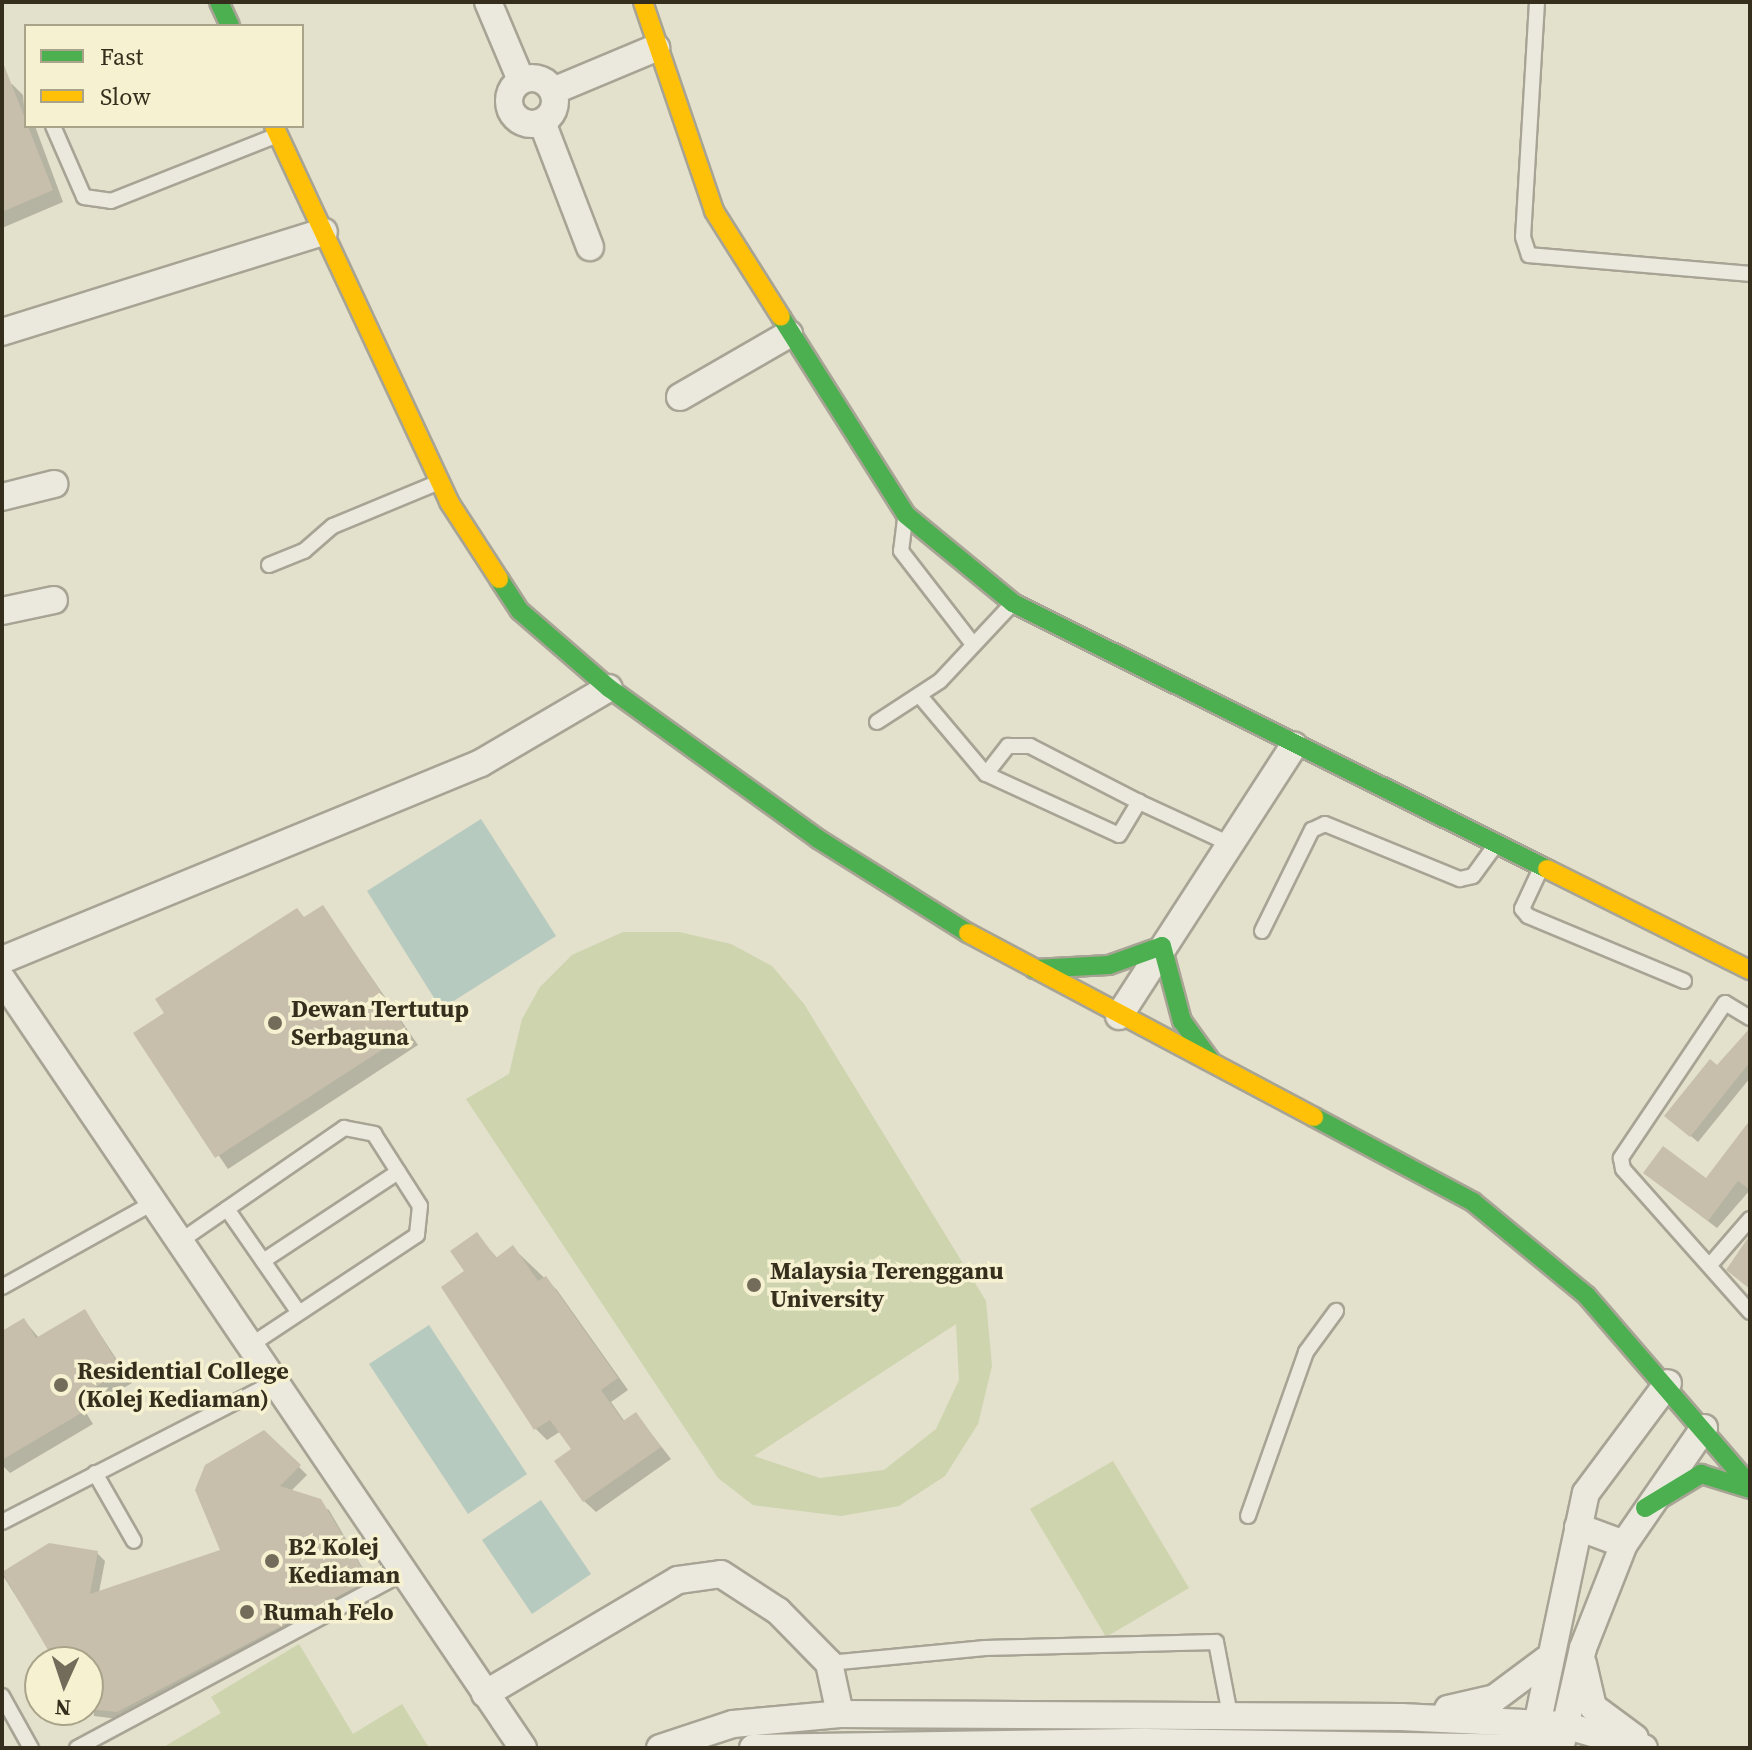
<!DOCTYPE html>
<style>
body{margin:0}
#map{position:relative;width:1752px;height:1750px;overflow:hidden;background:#e3e0cb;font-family:"Source Serif 4",serif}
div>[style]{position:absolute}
.green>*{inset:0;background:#cdd4ae}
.water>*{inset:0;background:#b7cac0}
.shadow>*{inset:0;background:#0003}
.building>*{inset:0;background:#c7bfac}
.roads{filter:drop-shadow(2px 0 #a8a495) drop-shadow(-2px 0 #a8a495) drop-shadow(0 2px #a8a495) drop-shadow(0 -2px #a8a495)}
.lane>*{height:14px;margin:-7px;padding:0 7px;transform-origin:7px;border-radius:7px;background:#ebe9dd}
.street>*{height:26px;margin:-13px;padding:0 13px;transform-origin:13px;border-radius:13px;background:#ebe9dd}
.street>.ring{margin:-13px;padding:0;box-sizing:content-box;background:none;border:26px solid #ebe9dd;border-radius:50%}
.fast>*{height:18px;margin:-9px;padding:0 9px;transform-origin:9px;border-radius:9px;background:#4caf50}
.slow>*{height:18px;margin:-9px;padding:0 9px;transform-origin:9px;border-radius:9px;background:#ffc107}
.dots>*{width:22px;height:22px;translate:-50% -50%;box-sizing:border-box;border:4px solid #f5f1d1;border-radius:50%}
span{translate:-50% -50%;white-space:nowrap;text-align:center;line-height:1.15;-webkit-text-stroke:7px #f5f1d1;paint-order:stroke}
.poi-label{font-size:24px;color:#362e1d;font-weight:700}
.left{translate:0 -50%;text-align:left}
.frame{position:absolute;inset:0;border:4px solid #362e1d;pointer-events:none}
.legend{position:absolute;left:24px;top:24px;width:280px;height:104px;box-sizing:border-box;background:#f5f1d1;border:2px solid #a9a389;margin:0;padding:10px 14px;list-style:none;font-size:24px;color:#362e1d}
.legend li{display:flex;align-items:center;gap:16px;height:40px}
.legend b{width:40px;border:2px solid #a9a389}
.north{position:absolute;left:24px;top:1646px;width:80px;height:80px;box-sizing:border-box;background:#f5f1d1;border:2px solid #a9a389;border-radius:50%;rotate:183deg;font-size:22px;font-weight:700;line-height:32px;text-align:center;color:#362e1d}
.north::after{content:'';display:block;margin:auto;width:28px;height:36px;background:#736c5a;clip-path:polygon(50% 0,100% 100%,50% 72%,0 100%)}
</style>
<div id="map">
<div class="green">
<i style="clip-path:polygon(evenodd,623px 932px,679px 932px,731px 944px,772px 966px,804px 1004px,986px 1301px,992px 1366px,978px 1424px,945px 1476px,899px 1506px,841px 1516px,753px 1505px,718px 1478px,466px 1099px,509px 1074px,522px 1019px,540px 987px,572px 955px,623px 932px,956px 1324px,959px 1380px,936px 1429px,884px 1470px,820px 1478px,754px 1456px,956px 1324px)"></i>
<i style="clip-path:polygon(1113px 1461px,1189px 1588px,1106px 1637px,1030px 1509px)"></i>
<i style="clip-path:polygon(299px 1644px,353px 1734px,402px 1704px,429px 1748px,162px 1748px,221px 1713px,211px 1697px)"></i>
</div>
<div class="water">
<i style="clip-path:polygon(481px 819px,556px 936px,441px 1009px,367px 891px)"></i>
<i style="clip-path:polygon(429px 1325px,527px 1474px,468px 1514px,369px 1364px)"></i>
<i style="clip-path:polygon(541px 1500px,591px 1574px,532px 1614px,482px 1540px)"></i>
</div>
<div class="shadow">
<i style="clip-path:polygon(12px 84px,23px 95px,26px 126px,35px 126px,63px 202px,2px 228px,2px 88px)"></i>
<i style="clip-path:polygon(323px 907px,418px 1045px,228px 1169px,136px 1034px)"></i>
<i style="clip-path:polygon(1750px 1031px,1750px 1078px,1698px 1142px,1674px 1122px)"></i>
<i style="clip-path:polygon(1750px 1123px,1750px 1190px,1717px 1228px,1645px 1173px,1706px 1181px)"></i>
<i style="clip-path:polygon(477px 1235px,498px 1259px,513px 1248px,557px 1290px,628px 1390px,611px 1402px,625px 1422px,636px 1414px,671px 1459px,596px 1512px,584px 1501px,574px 1450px,561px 1431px,547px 1440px,536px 1429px,444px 1288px,467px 1272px)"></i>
<i style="clip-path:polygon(85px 1311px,132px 1383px,85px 1411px,93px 1424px,10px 1473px,2px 1465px,2px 1333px,24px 1320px,39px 1338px)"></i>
<i style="clip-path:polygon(264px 1432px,307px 1475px,291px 1491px,329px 1510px,375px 1589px,126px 1720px,94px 1716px,88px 1662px,57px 1662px,2px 1574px,50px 1545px,97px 1553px,105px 1561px,99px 1592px,222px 1551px)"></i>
</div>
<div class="building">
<i style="clip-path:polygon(2px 60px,53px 190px,2px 212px)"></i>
<i style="clip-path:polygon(323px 905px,408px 1033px,215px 1158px,133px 1033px,164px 1013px,155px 999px,297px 908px,304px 917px)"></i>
<i style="clip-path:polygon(1750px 1028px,1750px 1062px,1690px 1137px,1664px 1116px,1710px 1059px,1717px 1065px)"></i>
<i style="clip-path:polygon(1750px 1120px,1750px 1190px,1738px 1181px,1708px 1221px,1643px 1173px,1663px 1146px,1706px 1178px)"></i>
<i style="clip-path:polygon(477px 1232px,496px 1258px,513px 1245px,538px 1281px,546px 1276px,618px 1378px,601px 1390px,623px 1421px,636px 1412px,661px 1447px,583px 1502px,554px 1461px,571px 1449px,550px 1420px,534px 1430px,441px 1287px,464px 1271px,450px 1251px)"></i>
<i style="clip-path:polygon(1750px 1235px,1750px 1289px,1726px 1270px)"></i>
<i style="clip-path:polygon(85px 1309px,122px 1371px,75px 1399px,83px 1412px,2px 1460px,2px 1331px,24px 1318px,36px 1338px)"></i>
<i style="clip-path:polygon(264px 1430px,301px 1465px,280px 1486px,321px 1499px,369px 1580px,117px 1712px,88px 1709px,88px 1662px,55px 1662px,2px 1572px,49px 1543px,98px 1551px,90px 1594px,220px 1550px,195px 1490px,205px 1465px)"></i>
</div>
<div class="roads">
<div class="lane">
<i style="left:1537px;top:2px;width:235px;rotate:93.4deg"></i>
<i style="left:1523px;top:237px;width:19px;rotate:72deg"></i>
<i style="left:1529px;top:255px;width:222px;rotate:4.9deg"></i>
<i style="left:53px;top:126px;width:77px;rotate:66.4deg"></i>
<i style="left:84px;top:197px;width:27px;rotate:8deg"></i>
<i style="left:111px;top:201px;width:180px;rotate:-21.6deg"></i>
<i style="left:905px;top:519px;width:32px;rotate:97deg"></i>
<i style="left:901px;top:551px;width:118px;rotate:52.3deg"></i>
<i style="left:269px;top:565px;width:38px;rotate:-22deg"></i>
<i style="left:304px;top:551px;width:38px;rotate:-41deg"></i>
<i style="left:333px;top:526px;width:115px;rotate:-22.5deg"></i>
<i style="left:920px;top:696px;width:102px;rotate:49.8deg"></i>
<i style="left:986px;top:774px;width:146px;rotate:24.6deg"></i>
<i style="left:1119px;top:835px;width:39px;rotate:-59deg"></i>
<i style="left:1139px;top:802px;width:100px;rotate:24.8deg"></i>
<i style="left:877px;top:722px;width:75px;rotate:-33.1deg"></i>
<i style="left:940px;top:681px;width:107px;rotate:-46.9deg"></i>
<i style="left:986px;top:774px;width:36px;rotate:-52deg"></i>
<i style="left:1008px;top:746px;width:22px"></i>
<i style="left:1030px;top:746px;width:123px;rotate:27.2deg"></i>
<i style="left:1541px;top:868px;width:45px;rotate:114.9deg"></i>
<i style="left:1522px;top:909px;width:9px;rotate:49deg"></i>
<i style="left:1528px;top:916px;width:169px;rotate:22.6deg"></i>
<i style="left:1262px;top:931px;width:113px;rotate:-63.7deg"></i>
<i style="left:1312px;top:830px;width:14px;rotate:-25deg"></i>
<i style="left:1325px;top:824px;width:146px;rotate:22.2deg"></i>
<i style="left:1460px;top:879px;width:13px;rotate:-13deg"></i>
<i style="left:1473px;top:876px;width:37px;rotate:-54deg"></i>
<i style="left:1750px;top:1018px;width:29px;rotate:-149deg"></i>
<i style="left:1725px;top:1003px;width:187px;rotate:123.9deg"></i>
<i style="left:1621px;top:1158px;width:11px;rotate:80deg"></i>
<i style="left:1623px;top:1169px;width:191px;rotate:48.4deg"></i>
<i style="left:227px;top:1209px;width:126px;rotate:55.3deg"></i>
<i style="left:179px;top:1242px;width:201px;rotate:-34.6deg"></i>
<i style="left:344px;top:1128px;width:31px;rotate:11deg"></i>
<i style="left:374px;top:1134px;width:85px;rotate:57.4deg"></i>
<i style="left:420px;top:1206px;width:29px;rotate:96deg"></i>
<i style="left:417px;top:1235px;width:201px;rotate:146.5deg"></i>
<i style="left:263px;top:1261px;width:162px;rotate:-33.4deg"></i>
<i style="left:1710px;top:1265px;width:61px;rotate:-49deg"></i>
<i style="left:2px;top:1287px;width:173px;rotate:-29.1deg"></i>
<i style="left:95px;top:1473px;width:78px;rotate:60.2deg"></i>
<i style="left:1248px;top:1516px;width:174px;rotate:-70.5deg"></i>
<i style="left:1306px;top:1352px;width:51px;rotate:-53.8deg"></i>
<i style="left:2px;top:1522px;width:306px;rotate:-27.2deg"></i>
<i style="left:829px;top:1663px;width:157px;rotate:-5.5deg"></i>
<i style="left:985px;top:1648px;width:231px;rotate:-1.5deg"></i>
<i style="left:1216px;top:1642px;width:74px;rotate:79.1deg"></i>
<i style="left:2px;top:1696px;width:60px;rotate:60.9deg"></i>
<i style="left:77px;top:1748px;width:368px;rotate:-28.2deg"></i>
</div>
<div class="street">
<i style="left:488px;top:2px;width:85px;rotate:67.1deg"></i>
<i class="ring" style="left:509px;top:78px;width:20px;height:20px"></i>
<i style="left:553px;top:91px;width:112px;rotate:-22.7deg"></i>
<i style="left:542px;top:122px;width:134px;rotate:69deg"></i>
<i style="left:2px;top:332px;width:337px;rotate:-17.3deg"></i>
<i style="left:680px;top:397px;width:126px;rotate:-30deg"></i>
<i style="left:2px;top:497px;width:54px;rotate:-14deg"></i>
<i style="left:2px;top:611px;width:53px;rotate:-11.9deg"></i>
<i style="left:2px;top:960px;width:518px;rotate:-22.36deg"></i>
<i style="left:481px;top:763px;width:148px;rotate:-30.4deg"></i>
<i style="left:2px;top:979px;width:929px;rotate:55.88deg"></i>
<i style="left:1119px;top:1016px;width:322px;rotate:-57.1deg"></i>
<i style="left:1578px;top:1527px;width:49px;rotate:20.3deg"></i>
<i style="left:1583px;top:1664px;width:44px;rotate:76.9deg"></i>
<i style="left:1593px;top:1707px;width:52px;rotate:36.4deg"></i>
<i style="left:485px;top:1694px;width:224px;rotate:-30.6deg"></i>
<i style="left:678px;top:1580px;width:43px;rotate:-7.9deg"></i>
<i style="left:721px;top:1574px;width:68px;rotate:33deg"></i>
<i style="left:778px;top:1611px;width:73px;rotate:45.6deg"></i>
<i style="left:829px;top:1663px;width:52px;rotate:77.8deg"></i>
<i style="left:1448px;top:1709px;width:48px;rotate:-13.2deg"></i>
<i style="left:1495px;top:1698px;width:64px;rotate:-36.7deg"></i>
<i style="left:1534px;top:1739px;width:251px;rotate:-78.1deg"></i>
<i style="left:1586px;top:1493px;width:137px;rotate:-53.3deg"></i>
<i style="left:1562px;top:1741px;width:95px;rotate:-77.3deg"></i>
<i style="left:1583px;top:1648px;width:112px;rotate:-68.5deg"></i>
<i style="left:1624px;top:1544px;width:141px;rotate:-55.4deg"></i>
<i style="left:660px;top:1748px;width:77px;rotate:-18.2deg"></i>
<i style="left:733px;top:1724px;width:107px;rotate:-5.3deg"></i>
<i style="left:840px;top:1714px;width:561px;rotate:0.31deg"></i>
<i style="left:1401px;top:1717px;width:163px;rotate:2.8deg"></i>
<i style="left:1564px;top:1725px;width:83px;rotate:16deg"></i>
<i style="left:753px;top:1748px;width:394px;rotate:-0.9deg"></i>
<i style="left:1147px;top:1742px;width:404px;rotate:0.9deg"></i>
</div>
<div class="fast">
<i style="left:219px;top:2px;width:26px;rotate:65deg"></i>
<i style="left:781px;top:317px;width:234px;rotate:57.7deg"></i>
<i style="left:906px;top:515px;width:139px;rotate:39.4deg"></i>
<i style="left:1013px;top:603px;width:597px;rotate:26.48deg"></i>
<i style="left:499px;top:579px;width:38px;rotate:57deg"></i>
<i style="left:520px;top:611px;width:118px;rotate:40.9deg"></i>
<i style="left:609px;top:688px;width:258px;rotate:35.8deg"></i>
<i style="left:818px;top:839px;width:177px;rotate:32.1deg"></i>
<i style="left:1034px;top:969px;width:75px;rotate:-3.1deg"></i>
<i style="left:1109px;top:965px;width:56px;rotate:-19.7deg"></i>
<i style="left:1162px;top:946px;width:78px;rotate:75.1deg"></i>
<i style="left:1182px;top:1021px;width:49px;rotate:54.1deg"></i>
<i style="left:1314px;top:1117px;width:180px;rotate:28.1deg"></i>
<i style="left:1473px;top:1202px;width:146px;rotate:39.5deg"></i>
<i style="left:1586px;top:1295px;width:251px;rotate:49.2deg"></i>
<i style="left:1645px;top:1508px;width:66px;rotate:-31.3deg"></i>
<i style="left:1701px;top:1474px;width:51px;rotate:17deg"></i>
</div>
<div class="slow">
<i style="left:643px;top:2px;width:221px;rotate:71.2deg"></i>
<i style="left:714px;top:211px;width:125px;rotate:57.7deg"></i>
<i style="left:274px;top:126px;width:415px;rotate:65deg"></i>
<i style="left:449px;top:502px;width:92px;rotate:57deg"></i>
<i style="left:1547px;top:869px;width:227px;rotate:26.5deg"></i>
<i style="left:968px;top:933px;width:392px;rotate:28deg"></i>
</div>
</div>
<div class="dots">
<i style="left:275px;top:1023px;background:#736c5a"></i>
<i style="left:754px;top:1285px;background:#736c5a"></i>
<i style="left:61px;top:1385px;background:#736c5a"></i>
<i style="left:272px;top:1561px;background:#736c5a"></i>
<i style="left:247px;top:1612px;background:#736c5a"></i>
</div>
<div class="poi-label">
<span class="left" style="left:291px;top:1023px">Dewan Tertutup<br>Serbaguna</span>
<span class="left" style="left:770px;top:1285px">Malaysia Terengganu<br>University</span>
<span class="left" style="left:77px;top:1385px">Residential College<br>(Kolej Kediaman)</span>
<span class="left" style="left:288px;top:1561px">B2 Kolej<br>Kediaman</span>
<span class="left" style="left:263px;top:1612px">Rumah Felo</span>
</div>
<div class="frame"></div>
<ul class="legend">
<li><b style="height:10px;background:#4caf50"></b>Fast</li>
<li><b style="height:10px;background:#ffc107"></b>Slow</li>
</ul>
<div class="north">N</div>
</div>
